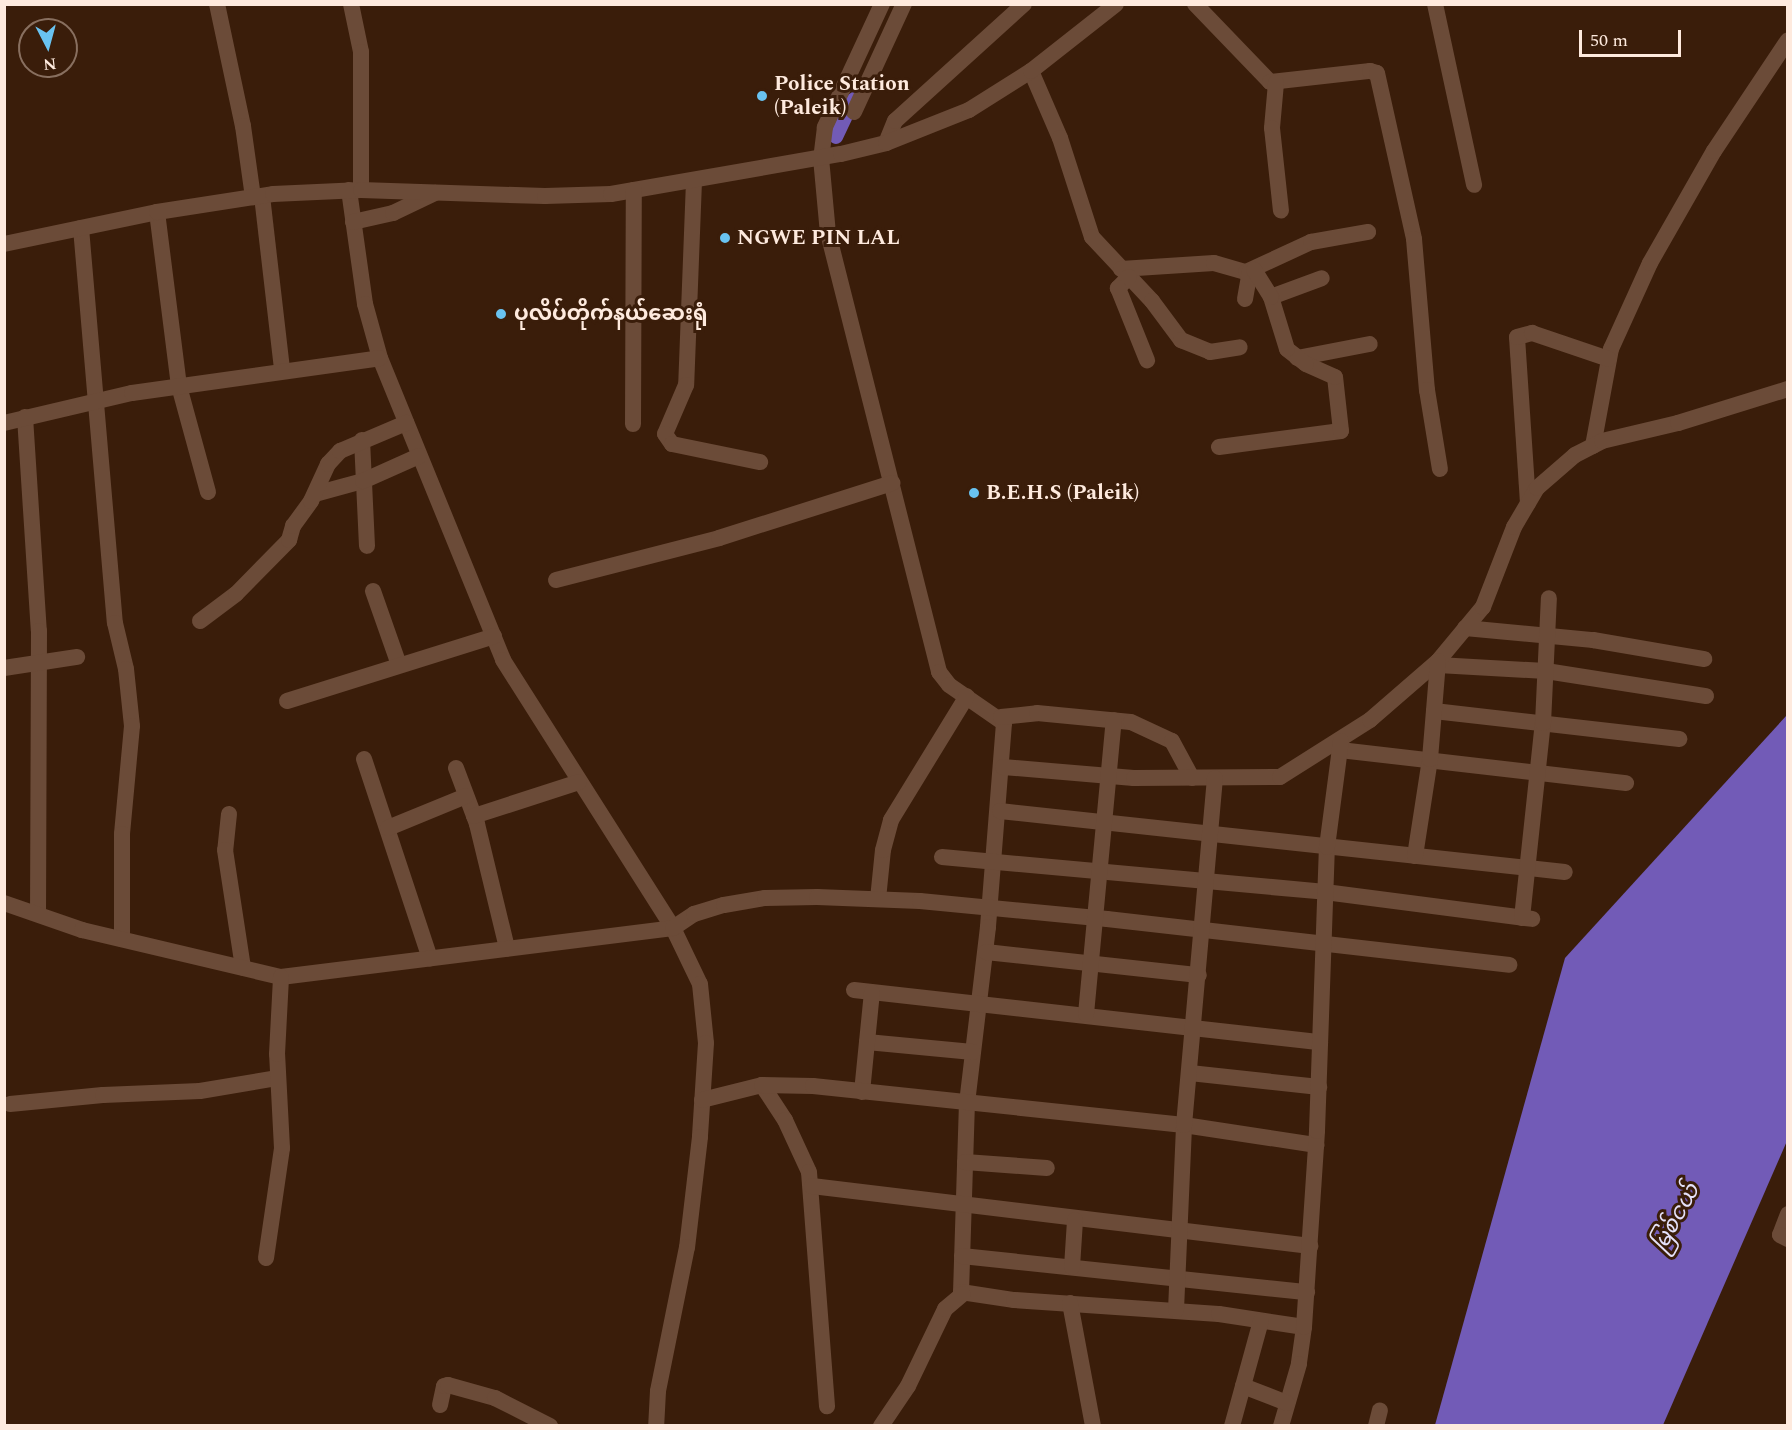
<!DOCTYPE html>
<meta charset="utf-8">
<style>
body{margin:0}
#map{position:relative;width:1792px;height:1430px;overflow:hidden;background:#3a1d0a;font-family:Spectral,"Noto Sans Myanmar",serif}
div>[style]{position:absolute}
.water>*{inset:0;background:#725bb7}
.canal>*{height:14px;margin:-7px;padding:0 7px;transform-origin:7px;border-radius:7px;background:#725bb7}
.minor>*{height:16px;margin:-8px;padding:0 8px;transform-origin:8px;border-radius:8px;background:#6b4b38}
.dots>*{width:16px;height:16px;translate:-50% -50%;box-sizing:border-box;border:3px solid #3a1d0a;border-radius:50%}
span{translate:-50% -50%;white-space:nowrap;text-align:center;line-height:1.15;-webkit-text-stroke:6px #3a1d0a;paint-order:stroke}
.poi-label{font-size:21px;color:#feeade;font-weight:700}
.left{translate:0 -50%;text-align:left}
.water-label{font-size:22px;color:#e5e1fa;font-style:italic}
.frame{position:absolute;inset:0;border:6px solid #feeade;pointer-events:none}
.north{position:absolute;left:18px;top:18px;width:60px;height:60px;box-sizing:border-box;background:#3a1d0a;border:2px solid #886f5f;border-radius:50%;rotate:174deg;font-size:16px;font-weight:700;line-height:24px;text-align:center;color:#feeade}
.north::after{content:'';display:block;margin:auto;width:21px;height:27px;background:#69c3f1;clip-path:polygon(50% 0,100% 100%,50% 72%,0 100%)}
.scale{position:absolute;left:1579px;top:30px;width:102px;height:27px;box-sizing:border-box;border:3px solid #feeade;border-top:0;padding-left:8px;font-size:18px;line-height:21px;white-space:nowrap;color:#feeade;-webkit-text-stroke:4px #3a1d0a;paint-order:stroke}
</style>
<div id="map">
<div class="water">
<i style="clip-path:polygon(1787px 715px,1787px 1141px,1663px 1425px,1435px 1425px,1565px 958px)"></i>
</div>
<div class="canal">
<i style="left:836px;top:137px;width:42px;rotate:-64.7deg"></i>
</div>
<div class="minor">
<i style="left:217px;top:4px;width:125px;rotate:78deg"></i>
<i style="left:243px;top:126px;width:72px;rotate:82deg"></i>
<i style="left:351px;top:4px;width:49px;rotate:78.2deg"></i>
<i style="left:361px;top:52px;width:138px;rotate:90deg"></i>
<i style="left:882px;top:4px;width:136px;rotate:114.9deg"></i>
<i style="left:825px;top:127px;width:31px;rotate:97deg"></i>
<i style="left:821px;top:158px;width:75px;rotate:84.7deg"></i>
<i style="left:828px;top:233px;width:453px;rotate:75.8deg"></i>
<i style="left:939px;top:672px;width:16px;rotate:52deg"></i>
<i style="left:949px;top:685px;width:67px;rotate:34.6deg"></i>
<i style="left:1004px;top:723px;width:205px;rotate:94.5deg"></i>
<i style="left:988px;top:927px;width:176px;rotate:96.8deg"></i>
<i style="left:967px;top:1102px;width:190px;rotate:91.8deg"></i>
<i style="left:961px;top:1292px;width:54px;rotate:8.6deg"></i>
<i style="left:1014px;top:1300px;width:205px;rotate:3.9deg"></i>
<i style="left:1219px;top:1314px;width:86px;rotate:8.7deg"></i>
<i style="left:1304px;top:1327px;width:37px;rotate:98deg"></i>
<i style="left:1299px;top:1364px;width:65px;rotate:106.2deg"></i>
<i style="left:1195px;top:4px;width:108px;rotate:46.1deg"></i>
<i style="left:1270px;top:82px;width:101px;rotate:-6.3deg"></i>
<i style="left:1370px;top:71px;width:7px;rotate:16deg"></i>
<i style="left:1377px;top:73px;width:170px;rotate:77.4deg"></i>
<i style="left:1414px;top:239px;width:152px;rotate:85.1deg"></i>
<i style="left:1427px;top:390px;width:80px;rotate:80.7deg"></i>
<i style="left:1435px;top:4px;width:185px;rotate:77.8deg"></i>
<i style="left:1031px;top:71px;width:73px;rotate:66.6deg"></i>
<i style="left:1060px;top:138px;width:104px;rotate:72.1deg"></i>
<i style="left:1092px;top:237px;width:88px;rotate:46.8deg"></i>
<i style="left:1152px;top:301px;width:49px;rotate:53.4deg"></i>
<i style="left:1181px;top:340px;width:31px;rotate:22deg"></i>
<i style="left:1210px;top:352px;width:30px;rotate:-9deg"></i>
<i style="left:1276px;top:83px;width:45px;rotate:95.1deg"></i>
<i style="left:1272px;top:128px;width:83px;rotate:83.8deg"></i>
<i style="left:854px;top:112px;width:119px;rotate:-65.2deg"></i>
<i style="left:886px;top:143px;width:24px;rotate:-68deg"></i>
<i style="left:895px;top:121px;width:174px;rotate:-42.2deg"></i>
<i style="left:694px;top:181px;width:204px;rotate:92.2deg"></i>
<i style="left:686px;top:385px;width:53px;rotate:113.2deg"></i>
<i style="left:665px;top:434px;width:12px;rotate:55deg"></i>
<i style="left:672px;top:444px;width:90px;rotate:11.6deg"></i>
<i style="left:349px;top:190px;width:115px;rotate:82deg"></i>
<i style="left:365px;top:304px;width:56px;rotate:74.5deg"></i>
<i style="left:380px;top:358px;width:326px;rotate:67.8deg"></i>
<i style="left:503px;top:660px;width:317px;rotate:57.6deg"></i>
<i style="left:673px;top:928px;width:62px;rotate:64.3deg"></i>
<i style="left:700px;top:984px;width:59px;rotate:84.2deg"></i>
<i style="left:706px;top:1043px;width:94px;rotate:93.7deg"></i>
<i style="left:700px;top:1137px;width:111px;rotate:96.7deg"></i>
<i style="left:687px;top:1247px;width:147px;rotate:101.4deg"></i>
<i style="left:658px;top:1391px;width:35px;rotate:93deg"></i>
<i style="left:262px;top:196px;width:175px;rotate:83.4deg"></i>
<i style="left:157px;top:212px;width:175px;rotate:82.8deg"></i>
<i style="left:179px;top:386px;width:110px;rotate:74.7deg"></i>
<i style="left:353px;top:222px;width:41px;rotate:-12.7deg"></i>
<i style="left:393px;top:213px;width:47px;rotate:-25.5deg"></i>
<i style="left:81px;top:228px;width:396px;rotate:85.1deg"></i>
<i style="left:115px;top:623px;width:47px;rotate:76.6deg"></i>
<i style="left:126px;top:669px;width:57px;rotate:84deg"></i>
<i style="left:132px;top:726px;width:108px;rotate:95.3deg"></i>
<i style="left:122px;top:834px;width:105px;rotate:90deg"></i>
<i style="left:4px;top:244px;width:156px;rotate:-11.8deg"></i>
<i style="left:157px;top:212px;width:117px;rotate:-8.8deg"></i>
<i style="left:273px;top:194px;width:88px;rotate:-2.6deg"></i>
<i style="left:361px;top:190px;width:184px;rotate:1.9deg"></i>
<i style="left:545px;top:196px;width:66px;rotate:-1.7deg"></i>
<i style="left:611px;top:194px;width:233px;rotate:-9.9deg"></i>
<i style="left:841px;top:154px;width:46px;rotate:-13.7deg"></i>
<i style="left:886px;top:143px;width:89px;rotate:-21.7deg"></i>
<i style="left:969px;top:110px;width:73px;rotate:-32.2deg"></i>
<i style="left:1031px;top:71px;width:108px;rotate:-38.2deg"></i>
<i style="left:1121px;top:269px;width:93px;rotate:-3.7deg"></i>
<i style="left:1214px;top:263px;width:33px;rotate:16deg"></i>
<i style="left:1246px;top:272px;width:72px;rotate:-24.8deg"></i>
<i style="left:1311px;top:242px;width:58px;rotate:-10deg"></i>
<i style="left:1129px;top:277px;width:16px;rotate:135deg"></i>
<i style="left:1118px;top:288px;width:78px;rotate:68.1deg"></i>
<i style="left:1271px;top:297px;width:54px;rotate:-20.4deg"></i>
<i style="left:1245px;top:299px;width:28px;rotate:-80deg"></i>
<i style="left:1297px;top:358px;width:74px;rotate:-10.9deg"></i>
<i style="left:25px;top:417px;width:214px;rotate:86.3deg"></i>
<i style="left:39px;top:631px;width:283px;rotate:90.2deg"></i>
<i style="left:4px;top:423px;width:131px;rotate:-13.2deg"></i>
<i style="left:132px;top:393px;width:250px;rotate:-8deg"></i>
<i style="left:633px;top:424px;width:234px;rotate:-89.8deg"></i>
<i style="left:362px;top:440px;width:106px;rotate:87.3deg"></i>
<i style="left:1593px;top:446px;width:99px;rotate:-79.5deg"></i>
<i style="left:1611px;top:349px;width:94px;rotate:-65.6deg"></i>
<i style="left:1650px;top:263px;width:129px;rotate:-60.3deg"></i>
<i style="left:1714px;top:151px;width:133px;rotate:-56.3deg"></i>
<i style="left:1219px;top:447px;width:123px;rotate:-7.5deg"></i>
<i style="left:1341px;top:431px;width:54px;rotate:-96.3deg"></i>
<i style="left:1335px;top:377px;width:32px;rotate:-156deg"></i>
<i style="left:1306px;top:364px;width:24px;rotate:-142deg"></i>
<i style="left:1287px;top:349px;width:54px;rotate:-107.1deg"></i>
<i style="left:1271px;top:297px;width:32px;rotate:-122deg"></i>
<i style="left:315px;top:494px;width:50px;rotate:-15.2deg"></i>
<i style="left:363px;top:481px;width:61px;rotate:-24.1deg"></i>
<i style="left:1528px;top:503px;width:166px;rotate:-93.8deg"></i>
<i style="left:1517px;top:337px;width:16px;rotate:-15deg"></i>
<i style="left:1532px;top:333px;width:81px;rotate:18.7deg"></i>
<i style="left:556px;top:580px;width:168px;rotate:-14.4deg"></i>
<i style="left:719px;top:538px;width:182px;rotate:-17.6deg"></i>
<i style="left:373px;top:591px;width:78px;rotate:70.6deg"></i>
<i style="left:200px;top:621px;width:45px;rotate:-36.9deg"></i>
<i style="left:236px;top:594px;width:76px;rotate:-45.5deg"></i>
<i style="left:289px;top:540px;width:15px;rotate:-74deg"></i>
<i style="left:293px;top:526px;width:31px;rotate:-54deg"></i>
<i style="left:311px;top:501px;width:41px;rotate:-65.3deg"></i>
<i style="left:328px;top:464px;width:18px;rotate:-47deg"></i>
<i style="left:340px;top:451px;width:72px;rotate:-23deg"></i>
<i style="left:1465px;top:628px;width:129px;rotate:5.4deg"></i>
<i style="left:1593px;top:640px;width:113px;rotate:9.7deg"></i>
<i style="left:1438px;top:665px;width:108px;rotate:3.2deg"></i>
<i style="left:1546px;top:671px;width:162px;rotate:8.9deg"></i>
<i style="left:4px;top:668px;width:74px;rotate:-8.6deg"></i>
<i style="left:287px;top:701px;width:217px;rotate:-17.4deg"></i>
<i style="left:1434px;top:711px;width:247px;rotate:6.5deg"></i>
<i style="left:1001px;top:717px;width:36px;rotate:-6deg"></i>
<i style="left:1037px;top:713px;width:94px;rotate:5.5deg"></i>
<i style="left:1131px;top:722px;width:45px;rotate:24.9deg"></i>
<i style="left:1172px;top:741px;width:42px;rotate:61.6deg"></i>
<i style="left:1340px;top:750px;width:288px;rotate:6.6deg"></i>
<i style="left:364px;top:759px;width:210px;rotate:71.7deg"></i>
<i style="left:1003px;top:767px;width:131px;rotate:4.8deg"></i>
<i style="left:1134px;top:778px;width:146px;rotate:-0.4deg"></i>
<i style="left:1280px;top:777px;width:107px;rotate:-32.3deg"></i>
<i style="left:1370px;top:720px;width:90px;rotate:-40.9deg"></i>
<i style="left:1438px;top:661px;width:70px;rotate:-50.2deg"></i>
<i style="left:1483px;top:607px;width:86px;rotate:-68.8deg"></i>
<i style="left:1514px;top:527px;width:45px;rotate:-59.5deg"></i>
<i style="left:1537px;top:488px;width:50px;rotate:-41deg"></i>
<i style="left:1575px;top:455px;width:30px;rotate:-27deg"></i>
<i style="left:1602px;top:441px;width:78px;rotate:-13.3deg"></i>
<i style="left:1678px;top:423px;width:115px;rotate:-17.2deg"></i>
<i style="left:456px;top:768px;width:60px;rotate:69.4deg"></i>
<i style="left:477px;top:824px;width:128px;rotate:76.4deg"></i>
<i style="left:1000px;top:811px;width:568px;rotate:6.16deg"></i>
<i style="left:229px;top:814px;width:36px;rotate:96deg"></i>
<i style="left:225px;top:850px;width:119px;rotate:81.3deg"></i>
<i style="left:474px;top:816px;width:110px;rotate:-17.9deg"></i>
<i style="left:388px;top:828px;width:84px;rotate:-22.3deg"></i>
<i style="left:1415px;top:856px;width:98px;rotate:-81.2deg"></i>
<i style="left:1430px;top:759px;width:98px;rotate:-85.3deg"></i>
<i style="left:942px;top:857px;width:385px;rotate:5.2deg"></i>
<i style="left:1325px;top:892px;width:209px;rotate:7.4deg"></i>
<i style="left:878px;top:899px;width:49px;rotate:-84.2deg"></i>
<i style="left:883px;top:850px;width:31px;rotate:-75deg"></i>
<i style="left:891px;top:820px;width:145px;rotate:-58.5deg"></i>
<i style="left:4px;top:903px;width:83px;rotate:19.1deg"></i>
<i style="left:82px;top:930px;width:204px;rotate:13.3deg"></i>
<i style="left:281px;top:977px;width:395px;rotate:-7.1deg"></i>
<i style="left:673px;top:928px;width:25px;rotate:-34deg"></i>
<i style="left:694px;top:914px;width:31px;rotate:-17deg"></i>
<i style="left:724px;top:905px;width:42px;rotate:-9.7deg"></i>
<i style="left:765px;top:898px;width:52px;rotate:-1.1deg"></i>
<i style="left:817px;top:897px;width:103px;rotate:2.2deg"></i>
<i style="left:920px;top:901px;width:188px;rotate:5.5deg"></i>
<i style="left:1107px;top:919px;width:405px;rotate:6.5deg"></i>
<i style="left:1522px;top:918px;width:196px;rotate:-83.9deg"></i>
<i style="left:1543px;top:723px;width:125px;rotate:-87.3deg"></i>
<i style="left:986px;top:952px;width:214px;rotate:6.2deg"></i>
<i style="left:854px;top:990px;width:469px;rotate:6.4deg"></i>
<i style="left:1086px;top:1014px;width:295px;rotate:-84.6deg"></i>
<i style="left:867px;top:1042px;width:106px;rotate:5.4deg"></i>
<i style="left:1190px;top:1073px;width:130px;rotate:6.2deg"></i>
<i style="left:762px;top:1085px;width:42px;rotate:56.7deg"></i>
<i style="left:785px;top:1120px;width:57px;rotate:65.2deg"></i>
<i style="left:809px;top:1172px;width:235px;rotate:85.6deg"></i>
<i style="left:862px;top:1092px;width:100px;rotate:-84.3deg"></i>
<i style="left:702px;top:1100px;width:62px;rotate:-14deg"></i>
<i style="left:762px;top:1085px;width:51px;rotate:1.1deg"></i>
<i style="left:813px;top:1086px;width:373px;rotate:6deg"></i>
<i style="left:1184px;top:1125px;width:134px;rotate:8.6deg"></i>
<i style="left:10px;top:1104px;width:93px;rotate:-5.5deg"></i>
<i style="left:103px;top:1095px;width:97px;rotate:-2.4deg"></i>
<i style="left:200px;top:1091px;width:79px;rotate:-9.5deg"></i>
<i style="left:965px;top:1162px;width:82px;rotate:4.2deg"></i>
<i style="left:812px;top:1186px;width:502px;rotate:6.87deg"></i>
<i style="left:1788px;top:1214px;width:22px;rotate:111deg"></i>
<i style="left:1780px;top:1235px;width:9px;rotate:27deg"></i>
<i style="left:962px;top:1256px;width:347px;rotate:6deg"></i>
<i style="left:266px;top:1258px;width:111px;rotate:-81.7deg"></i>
<i style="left:282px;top:1148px;width:94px;rotate:-93deg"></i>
<i style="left:277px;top:1054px;width:77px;rotate:-87deg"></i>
<i style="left:1072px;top:1267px;width:47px;rotate:-86.3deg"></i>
<i style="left:1070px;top:1303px;width:125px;rotate:79.4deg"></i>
<i style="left:1176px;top:1310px;width:185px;rotate:-87.5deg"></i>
<i style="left:1184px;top:1125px;width:348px;rotate:-84.9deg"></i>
<i style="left:1304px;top:1327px;width:196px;rotate:-86.2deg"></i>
<i style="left:1317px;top:1131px;width:284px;rotate:-88deg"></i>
<i style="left:1327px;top:847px;width:107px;rotate:-82.5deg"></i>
<i style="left:1243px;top:1386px;width:47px;rotate:21.1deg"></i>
<i style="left:440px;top:1405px;width:19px;rotate:-78deg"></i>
<i style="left:444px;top:1386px;width:4px;rotate:-14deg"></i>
<i style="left:448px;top:1385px;width:49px;rotate:15.5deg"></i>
<i style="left:495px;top:1398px;width:62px;rotate:27deg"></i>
<i style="left:881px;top:1426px;width:48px;rotate:-56deg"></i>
<i style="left:908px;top:1386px;width:85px;rotate:-64.3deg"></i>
<i style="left:945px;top:1309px;width:23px;rotate:-40deg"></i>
<i style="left:1232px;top:1426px;width:109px;rotate:-74.6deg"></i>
<i style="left:1376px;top:1426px;width:16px;rotate:-76deg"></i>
</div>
<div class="dots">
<i style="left:762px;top:96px;background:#69c3f1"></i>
<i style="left:725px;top:238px;background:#69c3f1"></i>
<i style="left:501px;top:314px;background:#69c3f1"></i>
<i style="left:974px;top:493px;background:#69c3f1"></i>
</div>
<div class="poi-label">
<span class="left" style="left:774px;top:96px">Police Station<br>(Paleik)</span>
<span class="left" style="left:737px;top:238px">NGWE PIN LAL</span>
<span class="left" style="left:514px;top:314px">ပုလိပ်တိုက်နယ်ဆေးရုံ</span>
<span class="left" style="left:986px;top:493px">B.E.H.S (Paleik)</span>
</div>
<div class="water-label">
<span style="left:1676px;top:1218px;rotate:-61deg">မြစ်ငယ်</span>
</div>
<div class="frame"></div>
<div class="north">N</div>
<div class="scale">50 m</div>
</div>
